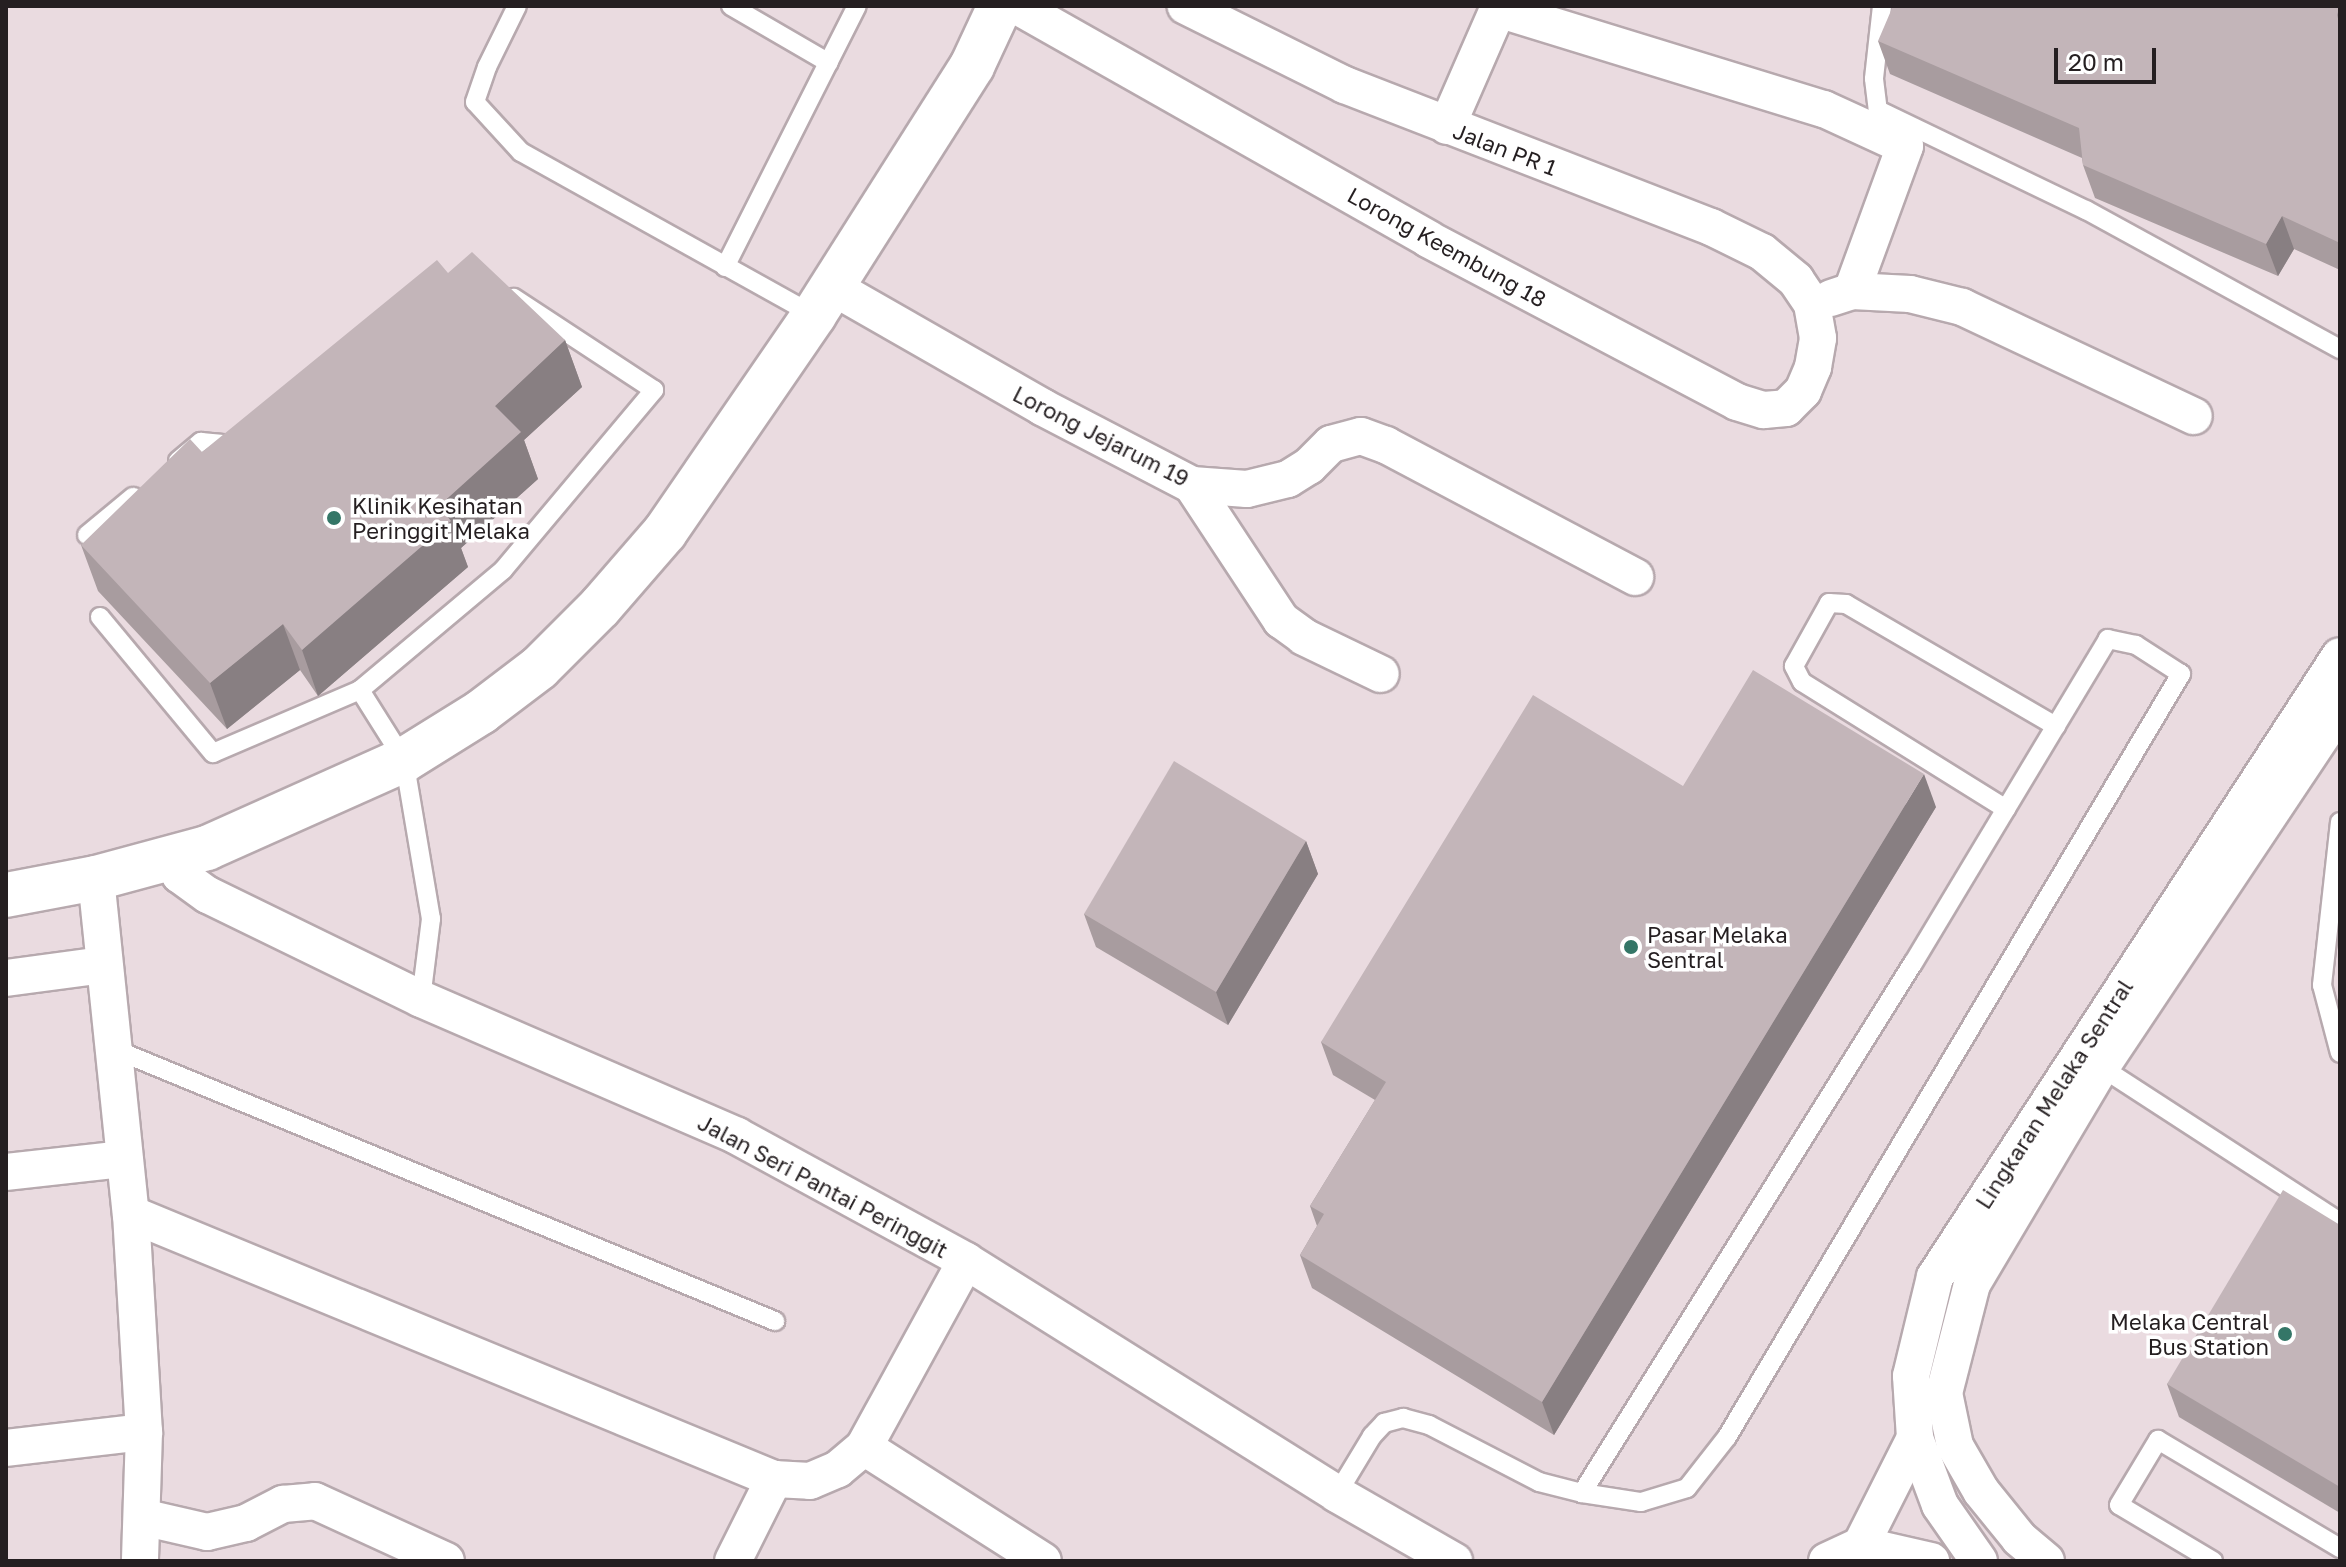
<!DOCTYPE html>
<style>
body{margin:0}
#map{position:relative;width:2346px;height:1567px;overflow:hidden;background:#eadbe0;font-family:"Golos Text",sans-serif}
div>[style]{position:absolute}
.roads{filter:drop-shadow(2px 0 #b7a9ae) drop-shadow(-2px 0 #b7a9ae) drop-shadow(0 2px #b7a9ae) drop-shadow(0 -2px #b7a9ae)}
.service>*{height:18px;margin:-9px;padding:0 9px;transform-origin:9px;border-radius:9px;background:#fff}
.minor>*{height:36px;margin:-18px;padding:0 18px;transform-origin:18px;border-radius:18px;background:#fff}
.tertiary>*{height:44px;margin:-22px;padding:0 22px;transform-origin:22px;border-radius:22px;background:#fff}
.wall>*{inset:0;background:#a89c9f}
.shaded-wall>*{inset:0;background:#887f82}
.building>*{inset:0;background:#c3b5b9}
.dots>*{width:22px;height:22px;translate:-50% -50%;box-sizing:border-box;border:4px solid #fff;border-radius:50%}
span{translate:-50% -50%;white-space:nowrap;text-align:center;line-height:1.15;-webkit-text-stroke:7px #fff;paint-order:stroke}
.street-label{font-size:22px;color:#251f21}
.poi-label{font-size:22px;color:#251f21}
.left{translate:0 -50%;text-align:left}
.right{translate:-100% -50%;text-align:right}
.frame{position:absolute;inset:0;border:8px solid #251f21;pointer-events:none}
.scale{position:absolute;left:2054px;top:48px;width:102px;height:36px;box-sizing:border-box;border:4px solid #251f21;border-top:0;padding-left:10px;font-size:24px;line-height:28px;white-space:nowrap;color:#251f21;-webkit-text-stroke:6px #fff;paint-order:stroke}
</style>
<div id="map">
<div class="roads">
<div class="service">
<i style="left:517px;top:6px;width:68px;rotate:116.2deg"></i>
<i style="left:487px;top:67px;width:37px;rotate:109deg"></i>
<i style="left:475px;top:102px;width:68px;rotate:47.4deg"></i>
<i style="left:521px;top:152px;width:335px;rotate:29.1deg"></i>
<i style="left:731px;top:6px;width:113px;rotate:30.2deg"></i>
<i style="left:1882px;top:6px;width:73px;rotate:96.3deg"></i>
<i style="left:1874px;top:79px;width:31px;rotate:83deg"></i>
<i style="left:1878px;top:110px;width:231px;rotate:25.7deg"></i>
<i style="left:2086px;top:210px;width:290px;rotate:28.7deg"></i>
<i style="left:725px;top:267px;width:292px;rotate:-63.2deg"></i>
<i style="left:178px;top:461px;width:30px;rotate:-40deg"></i>
<i style="left:201px;top:442px;width:36px;rotate:5deg"></i>
<i style="left:87px;top:535px;width:60px;rotate:-39.6deg"></i>
<i style="left:100px;top:617px;width:177px;rotate:50.3deg"></i>
<i style="left:213px;top:753px;width:160px;rotate:-23.2deg"></i>
<i style="left:2006px;top:809px;width:240px;rotate:-148.1deg"></i>
<i style="left:1802px;top:682px;width:18px;rotate:-117deg"></i>
<i style="left:1794px;top:666px;width:72px;rotate:-60.9deg"></i>
<i style="left:1829px;top:603px;width:17px;rotate:3deg"></i>
<i style="left:1846px;top:604px;width:243px;rotate:30.2deg"></i>
<i style="left:2340px;top:822px;width:164px;rotate:96.3deg"></i>
<i style="left:2322px;top:985px;width:70px;rotate:75.2deg"></i>
<i style="left:421px;top:999px;width:81px;rotate:-82.9deg"></i>
<i style="left:431px;top:919px;width:161px;rotate:-99.6deg"></i>
<i style="left:404px;top:760px;width:83px;rotate:-122.2deg"></i>
<i style="left:360px;top:690px;width:187px;rotate:-40deg"></i>
<i style="left:503px;top:570px;width:235px;rotate:-50deg"></i>
<i style="left:654px;top:390px;width:168px;rotate:-146.7deg"></i>
<i style="left:114px;top:1049px;width:715px;rotate:22.37deg"></i>
<i style="left:2101px;top:1067px;width:285px;rotate:33deg"></i>
<i style="left:1337px;top:1494px;width:68px;rotate:-58.9deg"></i>
<i style="left:1372px;top:1436px;width:18px;rotate:-47deg"></i>
<i style="left:1384px;top:1423px;width:20px;rotate:-15deg"></i>
<i style="left:1403px;top:1418px;width:27px;rotate:15deg"></i>
<i style="left:1429px;top:1425px;width:124px;rotate:27.4deg"></i>
<i style="left:1539px;top:1482px;width:44px;rotate:14.3deg"></i>
<i style="left:1582px;top:1493px;width:60px;rotate:8.7deg"></i>
<i style="left:1641px;top:1502px;width:48px;rotate:-16.9deg"></i>
<i style="left:1687px;top:1488px;width:65px;rotate:-51.9deg"></i>
<i style="left:1727px;top:1437px;width:888px;rotate:-59.25deg"></i>
<i style="left:2181px;top:674px;width:54px;rotate:-147.2deg"></i>
<i style="left:2136px;top:645px;width:29px;rotate:-168deg"></i>
<i style="left:2108px;top:639px;width:378px;rotate:121deg"></i>
<i style="left:1913px;top:963px;width:625px;rotate:121.99deg"></i>
<i style="left:2213px;top:1561px;width:109px;rotate:-149.2deg"></i>
<i style="left:2119px;top:1505px;width:76px;rotate:-59deg"></i>
<i style="left:2158px;top:1440px;width:212px;rotate:30.7deg"></i>
</div>
<div class="minor">
<i style="left:1017px;top:6px;width:472px;rotate:29.5deg"></i>
<i style="left:1428px;top:239px;width:349px;rotate:27.8deg"></i>
<i style="left:1737px;top:402px;width:28px;rotate:17deg"></i>
<i style="left:1764px;top:410px;width:22px;rotate:-5deg"></i>
<i style="left:1786px;top:408px;width:24px;rotate:-45deg"></i>
<i style="left:1803px;top:391px;width:26px;rotate:-67deg"></i>
<i style="left:1813px;top:367px;width:29px;rotate:-80deg"></i>
<i style="left:1818px;top:338px;width:35px;rotate:-100deg"></i>
<i style="left:1812px;top:304px;width:29px;rotate:-124deg"></i>
<i style="left:1796px;top:280px;width:44px;rotate:-140.5deg"></i>
<i style="left:1762px;top:252px;width:57px;rotate:-153.9deg"></i>
<i style="left:1711px;top:227px;width:393px;rotate:-158.8deg"></i>
<i style="left:1345px;top:85px;width:178px;rotate:-153.6deg"></i>
<i style="left:1447px;top:126px;width:128px;rotate:-66.4deg"></i>
<i style="left:1498px;top:9px;width:341px;rotate:17.1deg"></i>
<i style="left:1824px;top:109px;width:89px;rotate:24.6deg"></i>
<i style="left:1905px;top:146px;width:154px;rotate:110.1deg"></i>
<i style="left:831px;top:286px;width:243px;rotate:29.8deg"></i>
<i style="left:1042px;top:407px;width:169px;rotate:27.5deg"></i>
<i style="left:1192px;top:485px;width:55px;rotate:4.2deg"></i>
<i style="left:1247px;top:489px;width:42px;rotate:-13.7deg"></i>
<i style="left:1288px;top:479px;width:25px;rotate:-32deg"></i>
<i style="left:1309px;top:466px;width:31px;rotate:-45deg"></i>
<i style="left:1331px;top:444px;width:31px;rotate:-15deg"></i>
<i style="left:1361px;top:436px;width:27px;rotate:20deg"></i>
<i style="left:1386px;top:445px;width:282px;rotate:27.9deg"></i>
<i style="left:1831px;top:298px;width:22px;rotate:-18deg"></i>
<i style="left:1852px;top:291px;width:58px;rotate:3deg"></i>
<i style="left:1910px;top:294px;width:54px;rotate:14deg"></i>
<i style="left:1962px;top:307px;width:256px;rotate:25.2deg"></i>
<i style="left:1192px;top:485px;width:162px;rotate:56.6deg"></i>
<i style="left:1281px;top:620px;width:29px;rotate:36deg"></i>
<i style="left:1304px;top:637px;width:85px;rotate:25.7deg"></i>
<i style="left:173px;top:857px;width:19px;rotate:69deg"></i>
<i style="left:180px;top:875px;width:34px;rotate:36deg"></i>
<i style="left:208px;top:895px;width:237px;rotate:26deg"></i>
<i style="left:421px;top:999px;width:344px;rotate:23.4deg"></i>
<i style="left:737px;top:1136px;width:261px;rotate:28.6deg"></i>
<i style="left:966px;top:1261px;width:438px;rotate:32.1deg"></i>
<i style="left:1337px;top:1494px;width:135px;rotate:29.8deg"></i>
<i style="left:96px;top:878px;width:338px;rotate:84.1deg"></i>
<i style="left:131px;top:1214px;width:218px;rotate:86.6deg"></i>
<i style="left:144px;top:1432px;width:129px;rotate:91.8deg"></i>
<i style="left:6px;top:978px;width:99px;rotate:-7.6deg"></i>
<i style="left:6px;top:1172px;width:119px;rotate:-6.3deg"></i>
<i style="left:131px;top:1214px;width:695px;rotate:22.4deg"></i>
<i style="left:774px;top:1479px;width:36px;rotate:3deg"></i>
<i style="left:810px;top:1481px;width:30px;rotate:-23deg"></i>
<i style="left:838px;top:1469px;width:34px;rotate:-40deg"></i>
<i style="left:864px;top:1447px;width:212px;rotate:-61.3deg"></i>
<i style="left:864px;top:1447px;width:212px;rotate:32.5deg"></i>
<i style="left:6px;top:1448px;width:139px;rotate:-6.6deg"></i>
<i style="left:142px;top:1517px;width:67px;rotate:13deg"></i>
<i style="left:207px;top:1532px;width:40px;rotate:-13deg"></i>
<i style="left:246px;top:1523px;width:42px;rotate:-27.2deg"></i>
<i style="left:283px;top:1504px;width:32px;rotate:-5deg"></i>
<i style="left:315px;top:1501px;width:144px;rotate:24.6deg"></i>
<i style="left:1861px;top:1545px;width:120px;rotate:-63.2deg"></i>
<i style="left:733px;top:1561px;width:92px;rotate:-63.4deg"></i>
<i style="left:1827px;top:1561px;width:38px;rotate:-25deg"></i>
<i style="left:1861px;top:1545px;width:72px;rotate:12.9deg"></i>
<i style="left:1979px;top:1561px;width:68px;rotate:-124.9deg"></i>
<i style="left:1940px;top:1505px;width:72px;rotate:-110.5deg"></i>
<i style="left:1915px;top:1438px;width:62px;rotate:-93.7deg"></i>
<i style="left:1911px;top:1376px;width:102px;rotate:-76.4deg"></i>
<i style="left:1935px;top:1277px;width:741px;rotate:-56.89deg"></i>
<i style="left:2046px;top:1561px;width:35px;rotate:-140deg"></i>
<i style="left:2019px;top:1538px;width:60px;rotate:-129deg"></i>
<i style="left:1981px;top:1491px;width:52px;rotate:-120deg"></i>
<i style="left:1955px;top:1446px;width:54px;rotate:-101.7deg"></i>
<i style="left:1944px;top:1393px;width:113px;rotate:-75.6deg"></i>
<i style="left:1972px;top:1284px;width:252px;rotate:-59.3deg"></i>
<i style="left:2101px;top:1067px;width:431px;rotate:-56.3deg"></i>
</div>
<div class="tertiary">
<i style="left:6px;top:895px;width:92px;rotate:-10.7deg"></i>
<i style="left:96px;top:878px;width:115px;rotate:-15.1deg"></i>
<i style="left:207px;top:848px;width:216px;rotate:-24.1deg"></i>
<i style="left:404px;top:760px;width:91px;rotate:-31.9deg"></i>
<i style="left:481px;top:712px;width:73px;rotate:-37.2deg"></i>
<i style="left:539px;top:668px;width:86px;rotate:-45deg"></i>
<i style="left:600px;top:607px;width:99px;rotate:-49.1deg"></i>
<i style="left:665px;top:532px;width:263px;rotate:-55.5deg"></i>
<i style="left:814px;top:315px;width:295px;rotate:-57.6deg"></i>
<i style="left:972px;top:66px;width:66px;rotate:-65deg"></i>
</div>
</div>
<div class="wall">
<i style="clip-path:polygon(2340px 6px,2340px 270px,2294px 249px,2278px 276px,2095px 198px,2083px 165px,2082px 158px,1890px 74px,1878px 41px)"></i>
<i style="clip-path:polygon(448px 273px,565px 340px,582px 387px,524px 440px,538px 479px,461px 548px,468px 567px,318px 696px,300px 670px,227px 729px,98px 591px,81px 545px,202px 452px)"></i>
<i style="clip-path:polygon(1683px 786px,1936px 807px,1554px 1435px,1312px 1288px,1300px 1255px,1317px 1226px,1310px 1206px,1375px 1100px,1333px 1075px,1321px 1042px)"></i>
<i style="clip-path:polygon(1306px 841px,1318px 874px,1228px 1025px,1096px 947px,1084px 914px)"></i>
<i style="clip-path:polygon(2340px 1225px,2340px 1513px,2179px 1417px,2167px 1384px)"></i>
</div>
<div class="shaded-wall">
<i style="clip-path:polygon(2282px 216px,2294px 249px,2278px 276px,2266px 244px)"></i>
<i style="clip-path:polygon(565px 340px,582px 387px,524px 440px,538px 479px,461px 548px,468px 567px,318px 696px,302px 650px,439px 506px,495px 406px)"></i>
<i style="clip-path:polygon(283px 624px,300px 670px,227px 729px,210px 683px)"></i>
<i style="clip-path:polygon(1924px 774px,1936px 807px,1554px 1435px,1542px 1402px)"></i>
<i style="clip-path:polygon(1306px 841px,1318px 874px,1228px 1025px,1216px 992px)"></i>
</div>
<div class="building">
<i style="clip-path:polygon(1893px 6px,2340px 6px,2337px 15px,2340px 26px,2340px 243px,2282px 216px,2266px 244px,2083px 165px,2079px 128px,1878px 41px)"></i>
<i style="clip-path:polygon(472px 252px,565px 340px,495px 406px,521px 432px,439px 506px,451px 521px,302px 650px,283px 624px,210px 683px,81px 545px,190px 439px,202px 452px,437px 260px,448px 273px)"></i>
<i style="clip-path:polygon(1753px 670px,1924px 774px,1542px 1402px,1300px 1255px,1324px 1214px,1310px 1206px,1386px 1082px,1321px 1042px,1533px 695px,1683px 786px)"></i>
<i style="clip-path:polygon(1174px 761px,1306px 841px,1216px 992px,1084px 914px)"></i>
<i style="clip-path:polygon(2283px 1190px,2340px 1225px,2340px 1487px,2167px 1384px)"></i>
</div>
<div class="dots">
<i style="left:334px;top:518px;background:#347667"></i>
<i style="left:1631px;top:947px;background:#347667"></i>
<i style="left:2285px;top:1334px;background:#347667"></i>
</div>
<div class="street-label">
<span style="left:1505px;top:149px;rotate:21deg">Jalan PR 1</span>
<span style="left:1447px;top:247px;rotate:29deg">Lorong Keembung 18</span>
<span style="left:1101px;top:436px;rotate:27deg">Lorong Jejarum 19</span>
<span style="left:2054px;top:1094px;rotate:-57deg">Lingkaran Melaka Sentral</span>
<span style="left:823px;top:1186px;rotate:28deg">Jalan Seri Pantai Peringgit</span>
</div>
<div class="poi-label">
<span class="left" style="left:352px;top:518px">Klinik Kesihatan<br>Peringgit Melaka</span>
<span class="left" style="left:1647px;top:947px">Pasar Melaka<br>Sentral</span>
<span class="right" style="left:2269px;top:1334px">Melaka Central<br>Bus Station</span>
</div>
<div class="frame"></div>
<div class="scale">20 m</div>
</div>
